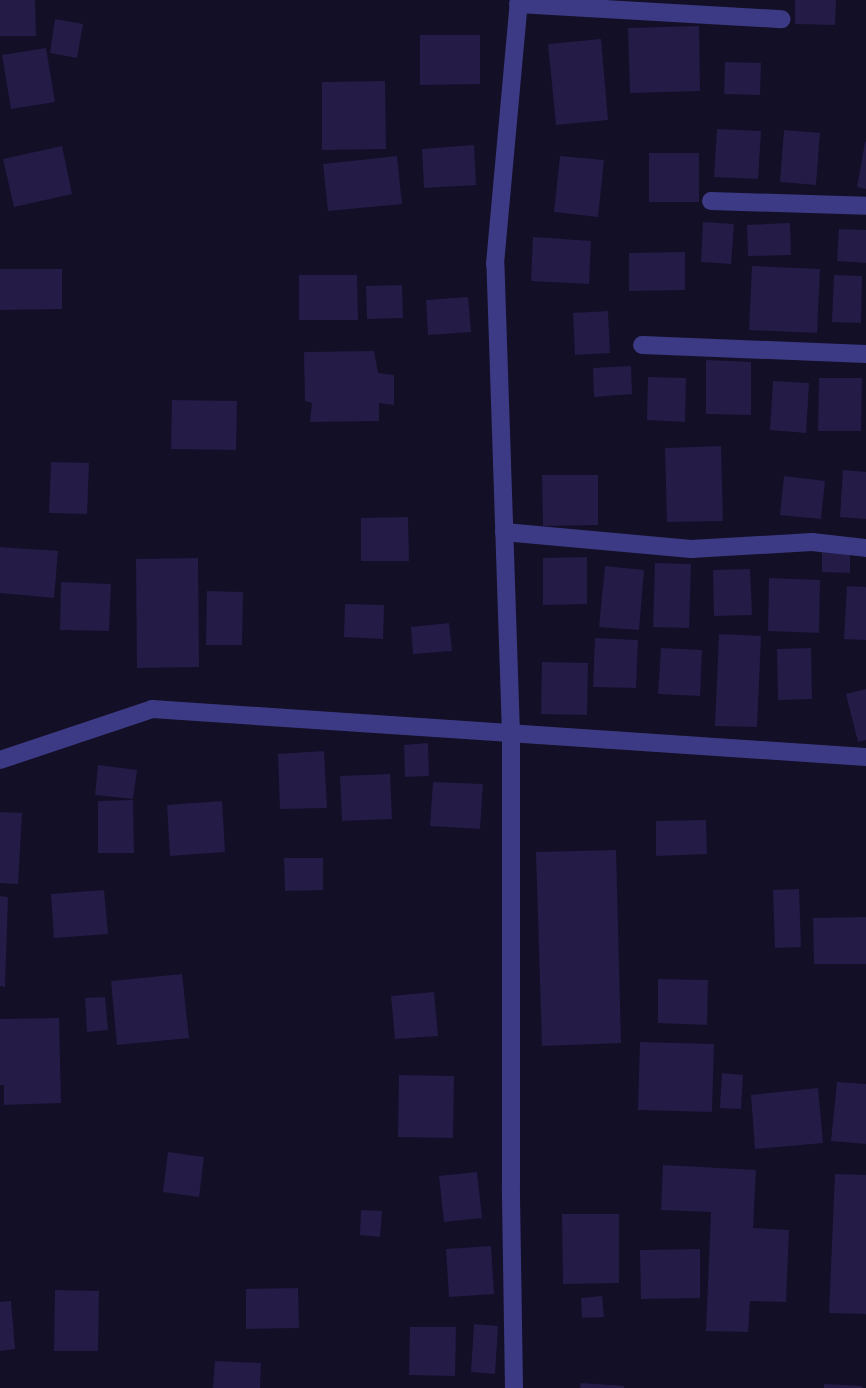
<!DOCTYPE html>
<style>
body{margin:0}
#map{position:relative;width:866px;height:1388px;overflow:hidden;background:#130f26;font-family:Signika,sans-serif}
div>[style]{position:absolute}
.building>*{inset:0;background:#241b47}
.minor>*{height:18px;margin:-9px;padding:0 9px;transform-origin:9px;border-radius:9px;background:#3d3a85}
span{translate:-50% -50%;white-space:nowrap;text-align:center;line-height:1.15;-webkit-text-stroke:5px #130f26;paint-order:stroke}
</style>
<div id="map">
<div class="building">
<i style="clip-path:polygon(0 0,35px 0,36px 36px,0 36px)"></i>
<i style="clip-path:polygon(795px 0,836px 0,835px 25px,795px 24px)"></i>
<i style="clip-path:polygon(55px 19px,83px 24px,77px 58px,50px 53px)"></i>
<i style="clip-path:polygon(699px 26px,700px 91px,630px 93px,628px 28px)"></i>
<i style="clip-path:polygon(420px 35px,480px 35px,480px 84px,420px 85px)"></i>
<i style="clip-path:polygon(601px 39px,608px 120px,556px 125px,548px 44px)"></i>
<i style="clip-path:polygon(46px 48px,55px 102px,11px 109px,2px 55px)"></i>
<i style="clip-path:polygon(725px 62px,761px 63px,760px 95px,724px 94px)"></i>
<i style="clip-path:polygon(385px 81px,386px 149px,322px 150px,322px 82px)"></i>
<i style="clip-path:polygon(717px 129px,761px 131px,758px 179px,714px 177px)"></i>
<i style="clip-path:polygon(784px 130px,820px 133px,816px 185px,780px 182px)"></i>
<i style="clip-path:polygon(865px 142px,866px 142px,866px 189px,857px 187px)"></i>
<i style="clip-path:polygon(474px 145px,476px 185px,424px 188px,422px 149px)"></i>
<i style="clip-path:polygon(62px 146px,72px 194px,14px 207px,3px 159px)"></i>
<i style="clip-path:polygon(649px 153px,699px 153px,699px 202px,649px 202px)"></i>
<i style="clip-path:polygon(397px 156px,402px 204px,328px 211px,323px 164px)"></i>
<i style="clip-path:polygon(560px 156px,604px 160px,598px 217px,554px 212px)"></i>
<i style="clip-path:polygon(703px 222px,734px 224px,731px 264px,701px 262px)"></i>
<i style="clip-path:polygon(790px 223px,791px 255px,748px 256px,747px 225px)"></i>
<i style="clip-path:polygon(839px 229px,866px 230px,866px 263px,837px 261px)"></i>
<i style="clip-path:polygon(533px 237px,591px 241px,589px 284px,531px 281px)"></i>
<i style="clip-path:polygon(685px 252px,685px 290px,629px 291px,629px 253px)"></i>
<i style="clip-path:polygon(752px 266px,820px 269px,817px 333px,749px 330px)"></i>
<i style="clip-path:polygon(0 269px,62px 269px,62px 309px,0 310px)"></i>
<i style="clip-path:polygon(299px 275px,357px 275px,358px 320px,299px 320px)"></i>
<i style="clip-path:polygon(834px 275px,862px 276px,861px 323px,832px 322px)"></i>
<i style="clip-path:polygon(402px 285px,403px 318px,367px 319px,366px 286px)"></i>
<i style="clip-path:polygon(468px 297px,471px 332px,428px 335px,426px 300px)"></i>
<i style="clip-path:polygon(608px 311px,610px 353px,575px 355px,573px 313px)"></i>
<i style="clip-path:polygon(374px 351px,378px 373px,394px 375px,394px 405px,379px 403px,379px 421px,310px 422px,312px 403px,305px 401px,304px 352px)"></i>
<i style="clip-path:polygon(706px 360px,751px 362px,751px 415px,706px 414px)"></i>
<i style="clip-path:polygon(631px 366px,632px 394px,594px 397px,593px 368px)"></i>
<i style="clip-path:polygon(648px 377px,686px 378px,685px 422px,647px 420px)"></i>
<i style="clip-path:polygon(819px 378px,862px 378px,861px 431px,818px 431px)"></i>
<i style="clip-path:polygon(773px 381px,809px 383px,806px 433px,770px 430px)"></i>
<i style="clip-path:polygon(172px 400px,237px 401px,236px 450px,171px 449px)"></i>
<i style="clip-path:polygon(721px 446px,723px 521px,667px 522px,665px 448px)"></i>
<i style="clip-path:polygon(51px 462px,89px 463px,87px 514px,49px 513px)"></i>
<i style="clip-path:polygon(843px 470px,866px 472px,866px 519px,840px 517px)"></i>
<i style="clip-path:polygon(542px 475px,598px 475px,598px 525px,543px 526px)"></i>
<i style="clip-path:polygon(784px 476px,825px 481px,821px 519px,780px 515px)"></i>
<i style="clip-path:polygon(408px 517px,409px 561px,361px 561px,361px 518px)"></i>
<i style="clip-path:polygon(0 547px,58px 551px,54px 598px,0 593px)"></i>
<i style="clip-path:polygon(822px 552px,850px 553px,850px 573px,822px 572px)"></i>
<i style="clip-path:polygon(587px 557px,587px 604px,543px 605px,543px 558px)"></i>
<i style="clip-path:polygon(198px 558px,199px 667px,137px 668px,136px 559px)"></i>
<i style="clip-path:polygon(655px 563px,691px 564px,689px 628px,653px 627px)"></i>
<i style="clip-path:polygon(605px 566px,644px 570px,639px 630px,599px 627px)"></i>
<i style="clip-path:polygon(750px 569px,752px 615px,714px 616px,713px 570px)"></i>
<i style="clip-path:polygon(769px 578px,820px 580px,819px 633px,768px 631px)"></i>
<i style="clip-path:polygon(61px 582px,111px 584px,109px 631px,60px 630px)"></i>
<i style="clip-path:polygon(847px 586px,866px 587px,866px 640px,844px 639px)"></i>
<i style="clip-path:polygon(207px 591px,243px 592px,242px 645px,206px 645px)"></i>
<i style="clip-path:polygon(345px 604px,384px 605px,383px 639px,344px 637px)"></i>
<i style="clip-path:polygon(449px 623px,452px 651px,413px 654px,411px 627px)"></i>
<i style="clip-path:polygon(719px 634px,761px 636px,757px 727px,715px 726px)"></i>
<i style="clip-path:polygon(595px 638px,638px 640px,636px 688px,593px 687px)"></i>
<i style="clip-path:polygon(661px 648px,702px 650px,700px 696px,658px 694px)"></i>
<i style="clip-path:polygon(811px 648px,812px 699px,778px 700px,777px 649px)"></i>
<i style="clip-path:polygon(542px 662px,588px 663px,587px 715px,541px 714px)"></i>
<i style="clip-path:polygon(866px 689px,866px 740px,858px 742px,846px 694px)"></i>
<i style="clip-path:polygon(428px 743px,429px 776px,405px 777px,404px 745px)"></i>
<i style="clip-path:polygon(324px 751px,327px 808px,280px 809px,278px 754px)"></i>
<i style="clip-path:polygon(98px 765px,137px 770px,133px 799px,95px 795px)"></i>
<i style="clip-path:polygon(390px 774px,392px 819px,342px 821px,340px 776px)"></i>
<i style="clip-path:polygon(433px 782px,483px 784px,480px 829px,430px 826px)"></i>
<i style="clip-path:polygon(133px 800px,134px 853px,98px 853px,98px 801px)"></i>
<i style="clip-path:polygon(222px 801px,225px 852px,170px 856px,167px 805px)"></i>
<i style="clip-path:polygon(0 812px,22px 813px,18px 884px,0 883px)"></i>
<i style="clip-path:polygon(706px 820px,707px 854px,656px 856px,656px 821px)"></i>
<i style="clip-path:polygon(616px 850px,621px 1043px,542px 1046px,536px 852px)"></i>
<i style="clip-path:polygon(284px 858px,323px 858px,323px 890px,285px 891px)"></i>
<i style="clip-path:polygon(799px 889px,801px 947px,775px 948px,773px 890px)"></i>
<i style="clip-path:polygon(104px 890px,108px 934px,54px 938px,51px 894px)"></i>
<i style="clip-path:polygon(0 896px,8px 897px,5px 987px,0 986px)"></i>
<i style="clip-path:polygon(866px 917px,866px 964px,814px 964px,813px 918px)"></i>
<i style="clip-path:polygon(182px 974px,189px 1038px,117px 1045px,111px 981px)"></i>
<i style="clip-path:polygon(658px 979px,708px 980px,707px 1025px,658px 1023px)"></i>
<i style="clip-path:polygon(434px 992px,438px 1036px,395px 1039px,391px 996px)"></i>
<i style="clip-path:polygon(105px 997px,108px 1030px,87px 1032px,85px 998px)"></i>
<i style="clip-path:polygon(59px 1018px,61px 1103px,4px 1105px,4px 1085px,0 1085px,0 1019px)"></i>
<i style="clip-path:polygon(640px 1042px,714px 1044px,712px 1112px,638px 1110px)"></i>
<i style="clip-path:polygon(722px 1073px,743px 1075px,741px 1109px,720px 1108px)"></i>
<i style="clip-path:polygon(399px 1075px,454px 1076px,453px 1138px,398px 1137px)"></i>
<i style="clip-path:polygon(837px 1082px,866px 1084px,866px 1144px,831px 1141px)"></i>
<i style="clip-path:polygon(818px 1088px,823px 1143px,755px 1149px,751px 1095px)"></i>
<i style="clip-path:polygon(168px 1152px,204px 1157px,199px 1197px,163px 1192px)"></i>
<i style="clip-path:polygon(663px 1165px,756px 1170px,753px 1228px,789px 1230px,786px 1302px,750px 1301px,748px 1332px,706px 1331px,711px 1212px,661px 1210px)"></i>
<i style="clip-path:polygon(477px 1172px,482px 1218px,444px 1222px,439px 1176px)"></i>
<i style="clip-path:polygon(835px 1174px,866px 1175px,866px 1314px,829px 1313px)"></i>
<i style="clip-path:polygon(361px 1210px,382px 1211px,380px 1237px,360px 1235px)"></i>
<i style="clip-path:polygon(562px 1214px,619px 1214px,619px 1283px,563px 1284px)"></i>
<i style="clip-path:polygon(491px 1246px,494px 1294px,449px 1297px,446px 1249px)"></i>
<i style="clip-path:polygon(700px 1249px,700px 1298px,641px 1299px,640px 1250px)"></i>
<i style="clip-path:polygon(298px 1288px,299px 1328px,246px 1329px,246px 1289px)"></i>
<i style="clip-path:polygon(55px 1290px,99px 1291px,98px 1351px,54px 1351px)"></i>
<i style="clip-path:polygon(602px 1296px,604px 1317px,582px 1318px,581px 1298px)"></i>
<i style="clip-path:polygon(11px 1301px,15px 1349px,0 1351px,0 1302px)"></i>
<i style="clip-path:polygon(474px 1324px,498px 1326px,495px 1374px,471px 1372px)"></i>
<i style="clip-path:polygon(410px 1327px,456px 1327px,455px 1376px,409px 1375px)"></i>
<i style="clip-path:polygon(215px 1361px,261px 1363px,260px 1388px,213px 1388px)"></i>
<i style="clip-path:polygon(581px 1383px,624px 1386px,624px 1388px,580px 1388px)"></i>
<i style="clip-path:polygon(824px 1384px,862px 1386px,862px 1388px,824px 1388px)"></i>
</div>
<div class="minor">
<i style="left:518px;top:4px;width:264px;rotate:3.3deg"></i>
<i style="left:711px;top:201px;width:155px;rotate:1.8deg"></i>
<i style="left:642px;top:345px;width:224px;rotate:2.3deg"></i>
<i style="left:504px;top:532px;width:188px;rotate:5.2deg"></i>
<i style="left:691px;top:549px;width:121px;rotate:-3.3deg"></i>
<i style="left:812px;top:542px;width:54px;rotate:6.3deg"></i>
<i style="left:0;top:760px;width:160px;rotate:-18.5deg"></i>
<i style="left:152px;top:709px;width:716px;rotate:3.85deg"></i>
<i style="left:514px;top:1388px;width:201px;rotate:-90.9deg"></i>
<i style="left:511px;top:1187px;width:453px;rotate:-90deg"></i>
<i style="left:511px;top:734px;width:470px;rotate:-91.9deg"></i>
<i style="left:495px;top:264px;width:265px;rotate:-84.8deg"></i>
</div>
</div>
